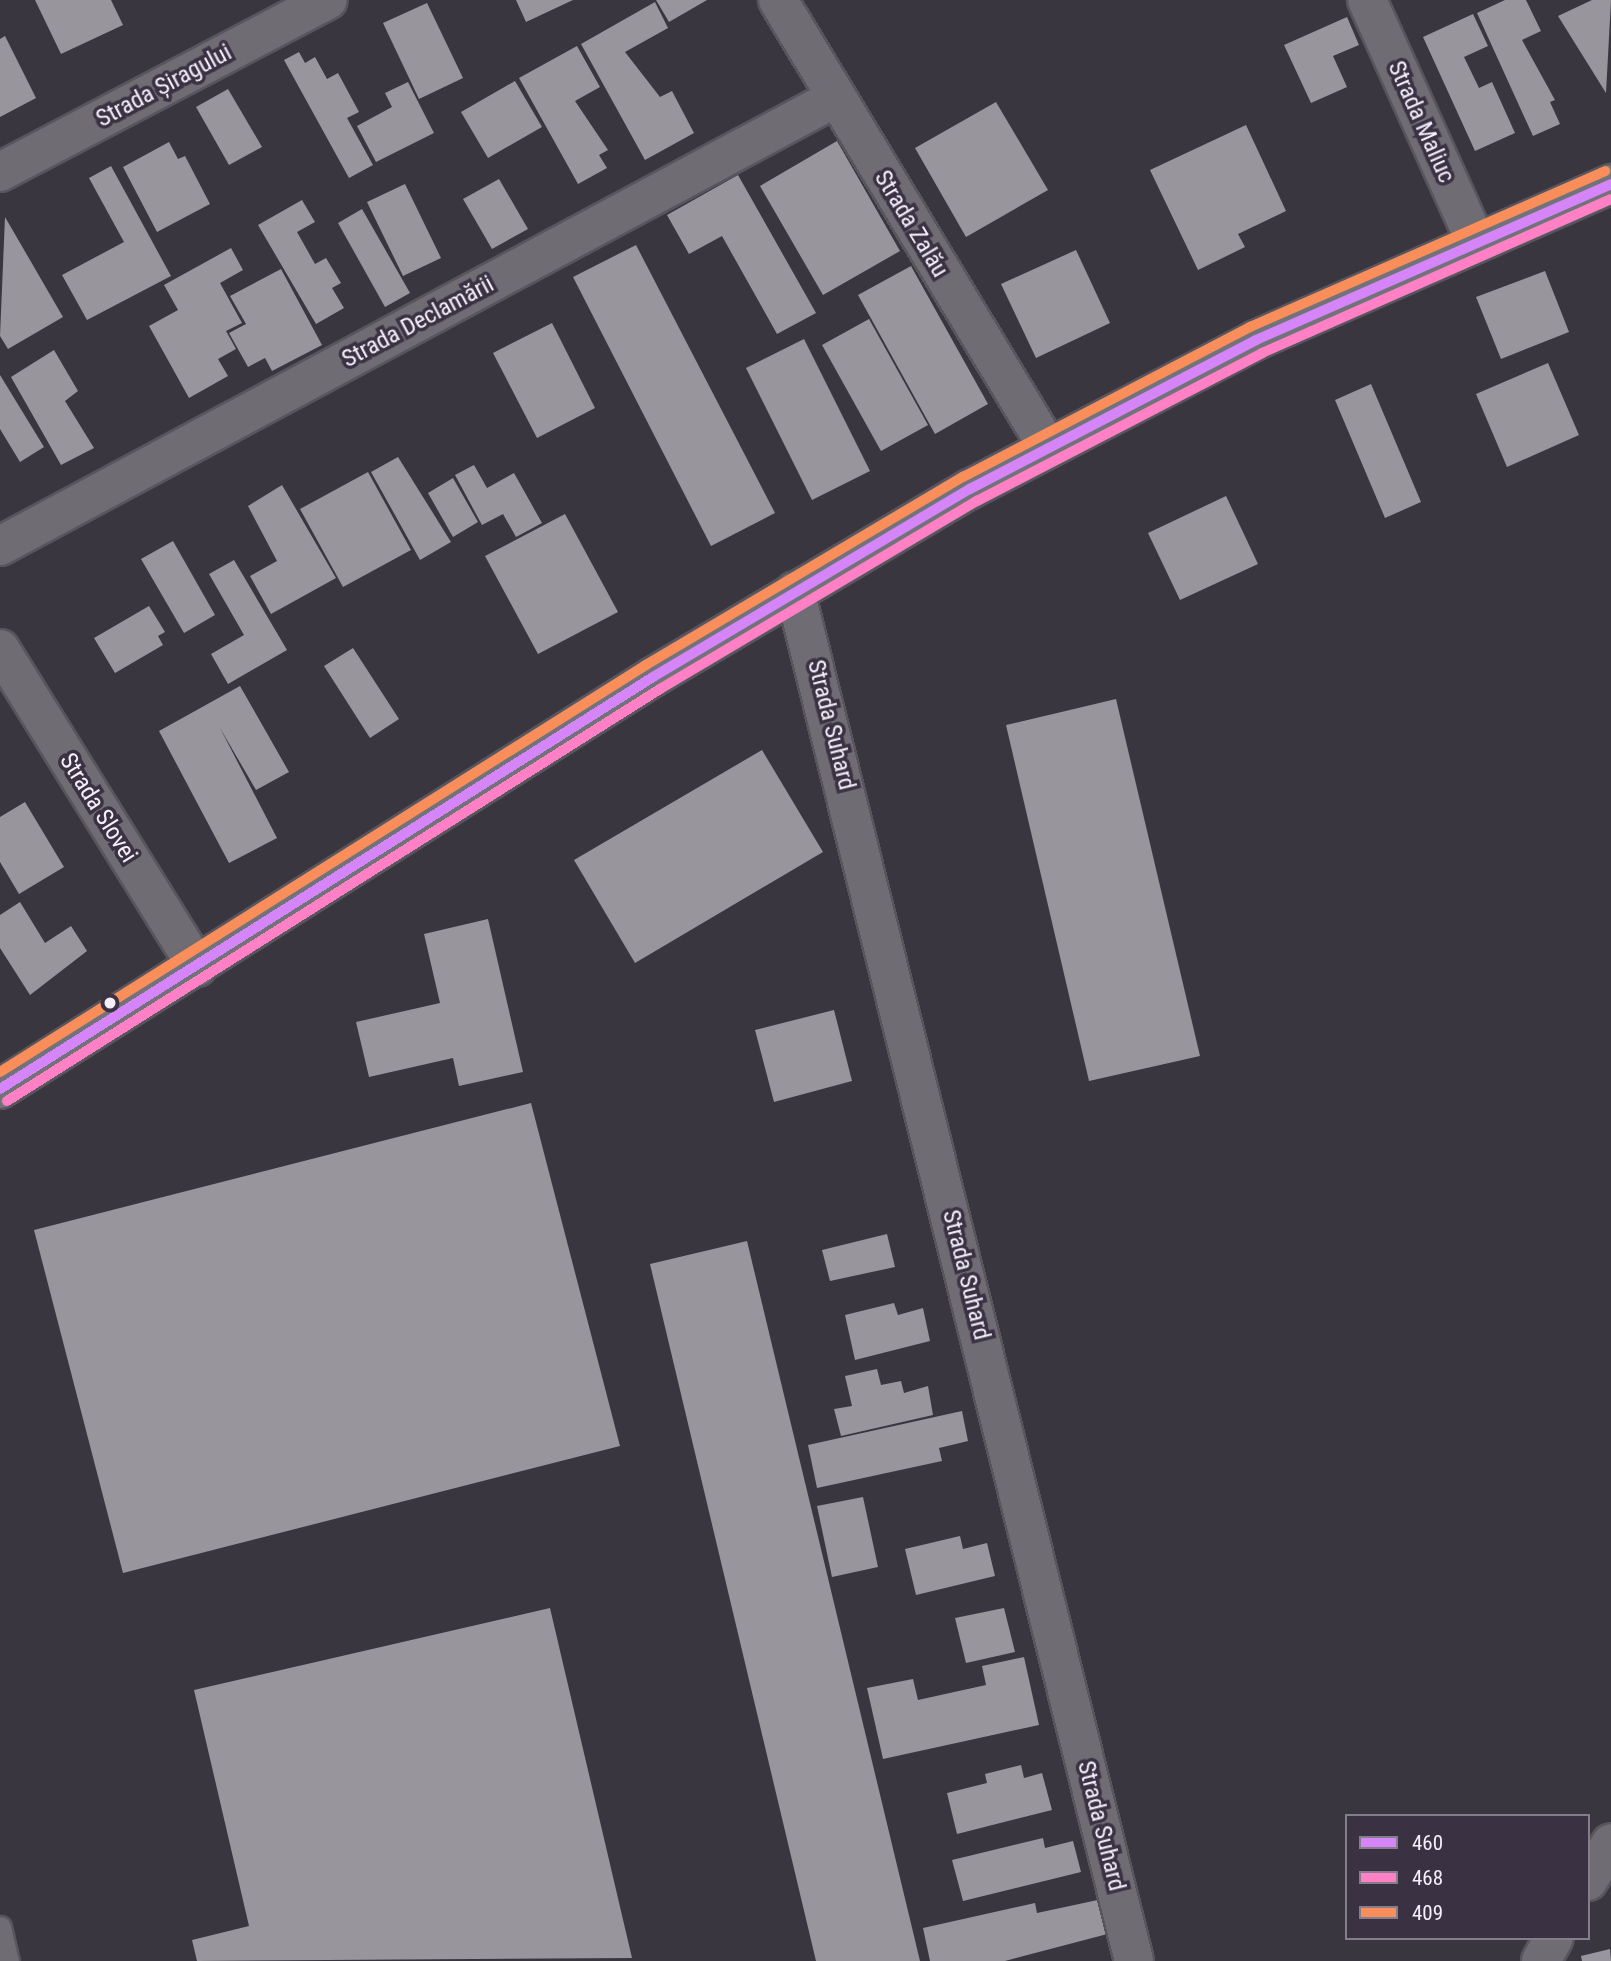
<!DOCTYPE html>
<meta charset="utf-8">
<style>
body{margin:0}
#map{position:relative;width:1611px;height:1961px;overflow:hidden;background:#3a363f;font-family:"Roboto Condensed",sans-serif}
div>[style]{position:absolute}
.building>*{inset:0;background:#98959c}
.roads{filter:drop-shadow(2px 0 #59555d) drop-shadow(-2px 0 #59555d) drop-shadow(0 2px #59555d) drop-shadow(0 -2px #59555d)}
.service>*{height:21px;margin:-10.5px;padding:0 10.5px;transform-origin:10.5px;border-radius:10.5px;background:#706c74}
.minor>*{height:38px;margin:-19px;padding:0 19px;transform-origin:19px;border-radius:19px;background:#706c74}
.tertiary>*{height:38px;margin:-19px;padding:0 19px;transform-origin:19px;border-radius:19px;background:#706c74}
.secondary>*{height:38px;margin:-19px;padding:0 19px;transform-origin:19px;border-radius:19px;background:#72727b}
.bus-1>*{height:10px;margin:-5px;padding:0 5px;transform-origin:5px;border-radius:5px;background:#d685f9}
.bus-2>*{height:10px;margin:-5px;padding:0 5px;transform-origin:5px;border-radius:5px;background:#ff80c5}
.bus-3>*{height:10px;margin:-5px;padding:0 5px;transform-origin:5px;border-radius:5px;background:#fa8e5a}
.dots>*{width:19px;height:19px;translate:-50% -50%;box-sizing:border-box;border:4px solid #3a3243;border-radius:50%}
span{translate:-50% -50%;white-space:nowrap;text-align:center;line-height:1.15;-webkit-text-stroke:7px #3a3243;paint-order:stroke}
.street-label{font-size:24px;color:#f4effa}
.legend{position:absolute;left:1345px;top:1814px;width:245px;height:126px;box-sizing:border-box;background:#3a3243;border:2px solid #847e8c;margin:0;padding:9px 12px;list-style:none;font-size:21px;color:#f4effa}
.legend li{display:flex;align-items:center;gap:14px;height:35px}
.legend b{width:35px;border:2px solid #847e8c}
</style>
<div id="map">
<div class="building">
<i style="clip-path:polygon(35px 0,111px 0,123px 25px,61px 54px)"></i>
<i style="clip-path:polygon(516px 0,573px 0,526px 22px)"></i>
<i style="clip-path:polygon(656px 0,707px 0,669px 22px)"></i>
<i style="clip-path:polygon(1505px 0,1526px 0,1541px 31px,1522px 40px,1555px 100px,1550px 102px,1560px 124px,1533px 136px,1477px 13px)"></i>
<i style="clip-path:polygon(1592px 0,1611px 0,1606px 93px,1558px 16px)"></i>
<i style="clip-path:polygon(655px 2px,668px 28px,625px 52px,660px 97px,672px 91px,694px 133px,645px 160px,581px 44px)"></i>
<i style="clip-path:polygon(427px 3px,463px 78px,419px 99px,383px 23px)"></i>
<i style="clip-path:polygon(1473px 14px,1488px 46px,1464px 57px,1479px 88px,1492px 82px,1515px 133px,1475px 151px,1423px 37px)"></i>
<i style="clip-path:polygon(1347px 17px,1359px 45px,1333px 56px,1347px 87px,1311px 103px,1284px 45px)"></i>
<i style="clip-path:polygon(5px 36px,36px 98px,0 117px,0 39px)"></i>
<i style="clip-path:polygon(577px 46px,600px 87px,575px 101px,608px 150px,599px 155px,607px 168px,578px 184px,519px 78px)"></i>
<i style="clip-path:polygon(299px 52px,305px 63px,315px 57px,327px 79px,338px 73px,359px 112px,347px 118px,373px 165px,349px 178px,284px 60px)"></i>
<i style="clip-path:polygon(515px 81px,542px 127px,488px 158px,461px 112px)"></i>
<i style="clip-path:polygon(408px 82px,434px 133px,376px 162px,357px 126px,392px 107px,385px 93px)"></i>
<i style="clip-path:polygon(228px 89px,262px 147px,229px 165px,196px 107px)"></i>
<i style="clip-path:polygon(996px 102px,1048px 190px,966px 237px,915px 148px)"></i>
<i style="clip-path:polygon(1246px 125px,1286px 211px,1238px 234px,1245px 247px,1198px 270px,1150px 170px)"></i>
<i style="clip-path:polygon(837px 141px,900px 251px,823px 295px,760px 186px)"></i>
<i style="clip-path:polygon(169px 142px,178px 159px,185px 156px,210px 204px,157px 232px,123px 167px)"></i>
<i style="clip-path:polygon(111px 166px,171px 276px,87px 320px,62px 275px,124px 242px,89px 178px)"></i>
<i style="clip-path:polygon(738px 175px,816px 313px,777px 334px,722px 236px,689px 254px,667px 215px)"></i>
<i style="clip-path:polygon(499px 179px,528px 229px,492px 249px,463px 199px)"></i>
<i style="clip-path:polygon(405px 184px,441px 258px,403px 276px,367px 202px)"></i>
<i style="clip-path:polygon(302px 200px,315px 222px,297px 232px,315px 264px,326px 258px,341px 283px,332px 288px,344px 308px,316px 324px,258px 225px)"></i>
<i style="clip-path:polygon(362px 209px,410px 293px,385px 307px,338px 223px)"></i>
<i style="clip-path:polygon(5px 217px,63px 317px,8px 349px,0 336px)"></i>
<i style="clip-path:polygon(636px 245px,775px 513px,711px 546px,573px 277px)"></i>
<i style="clip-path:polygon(231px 248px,243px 270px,220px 283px,242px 323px,226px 331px,236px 349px,218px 359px,228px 376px,189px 398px,149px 326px,178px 310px,164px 285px)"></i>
<i style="clip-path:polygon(1076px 250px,1110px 323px,1036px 358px,1001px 284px)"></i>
<i style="clip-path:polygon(911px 266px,988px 404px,935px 434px,858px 295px)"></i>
<i style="clip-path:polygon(281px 269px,322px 345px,272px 371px,265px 358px,248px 367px,229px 333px,246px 324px,230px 296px)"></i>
<i style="clip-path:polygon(1545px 271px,1569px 332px,1501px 359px,1476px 297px)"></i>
<i style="clip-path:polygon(869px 319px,928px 425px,881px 451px,822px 345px)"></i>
<i style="clip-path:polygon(552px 323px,595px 408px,537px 438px,493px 353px)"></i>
<i style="clip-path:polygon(804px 339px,870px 471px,812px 500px,746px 368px)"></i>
<i style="clip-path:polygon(54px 350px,78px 391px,65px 401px,94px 448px,61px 465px,11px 377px)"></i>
<i style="clip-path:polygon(1548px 363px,1579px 435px,1507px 467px,1476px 394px)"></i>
<i style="clip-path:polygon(0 375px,44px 447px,20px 462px,0 429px)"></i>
<i style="clip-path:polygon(1371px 384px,1421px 502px,1385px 518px,1335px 400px)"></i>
<i style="clip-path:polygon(398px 457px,451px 542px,420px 560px,371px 472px)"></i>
<i style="clip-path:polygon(474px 465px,487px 488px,514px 473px,542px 523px,516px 537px,503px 514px,482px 525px,455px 475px)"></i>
<i style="clip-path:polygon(368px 472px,411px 550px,343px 587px,300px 509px)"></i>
<i style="clip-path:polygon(453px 478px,478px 522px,453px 537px,428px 493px)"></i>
<i style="clip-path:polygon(282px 485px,336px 578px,271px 614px,250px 576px,277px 561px,248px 506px)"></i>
<i style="clip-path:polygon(1226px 496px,1258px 564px,1180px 600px,1148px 533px)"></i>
<i style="clip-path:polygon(565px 514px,618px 612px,538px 654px,485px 556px)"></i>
<i style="clip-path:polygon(173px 541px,215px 615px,184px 633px,141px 559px)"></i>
<i style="clip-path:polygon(234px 560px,287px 650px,228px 684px,211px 654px,244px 635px,209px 574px)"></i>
<i style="clip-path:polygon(149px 606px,165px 632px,158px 636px,163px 645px,115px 673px,94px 638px)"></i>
<i style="clip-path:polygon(353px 648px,399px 719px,370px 738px,324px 666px)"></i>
<i style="clip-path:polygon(240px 686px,289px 772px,256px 790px,220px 728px,277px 838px,229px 863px,159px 731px)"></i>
<i style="clip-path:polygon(1116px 699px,1200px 1056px,1089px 1081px,1006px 725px)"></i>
<i style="clip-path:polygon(762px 750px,823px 852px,635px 963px,574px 860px)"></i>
<i style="clip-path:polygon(25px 802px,64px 867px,19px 894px,0 862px,0 817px)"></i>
<i style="clip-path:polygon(20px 902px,45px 943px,71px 926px,87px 951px,30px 995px,0 948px,0 915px)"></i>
<i style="clip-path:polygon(488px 919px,523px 1072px,459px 1086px,453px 1058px,369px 1077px,356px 1022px,440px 1003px,424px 934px)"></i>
<i style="clip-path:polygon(834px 1010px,852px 1081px,774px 1102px,755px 1030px)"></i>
<i style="clip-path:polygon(531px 1103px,620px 1446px,123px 1573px,34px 1230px)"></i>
<i style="clip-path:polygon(887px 1234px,895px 1267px,830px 1281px,822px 1250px)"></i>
<i style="clip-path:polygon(747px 1241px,920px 1961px,816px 1961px,650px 1264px)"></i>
<i style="clip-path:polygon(894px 1303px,898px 1315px,923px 1308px,930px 1341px,855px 1360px,845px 1315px)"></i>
<i style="clip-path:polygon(877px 1369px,881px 1385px,901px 1381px,904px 1393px,928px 1386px,933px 1415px,841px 1436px,834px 1409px,852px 1406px,845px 1376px)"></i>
<i style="clip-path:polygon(962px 1411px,968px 1441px,939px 1448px,942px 1461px,817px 1488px,808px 1445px)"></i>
<i style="clip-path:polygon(863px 1497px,878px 1567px,832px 1577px,817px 1506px)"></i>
<i style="clip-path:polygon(960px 1536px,963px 1549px,987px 1543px,995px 1576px,916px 1595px,905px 1549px)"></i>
<i style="clip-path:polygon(550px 1608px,632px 1958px,197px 1961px,192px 1940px,249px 1926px,194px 1690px)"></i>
<i style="clip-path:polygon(1004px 1608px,1015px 1652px,966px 1663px,955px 1618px)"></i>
<i style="clip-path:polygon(1024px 1657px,1039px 1725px,883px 1759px,867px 1688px,913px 1679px,918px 1700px,986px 1685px,982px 1666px)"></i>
<i style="clip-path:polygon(1021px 1765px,1024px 1778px,1042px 1773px,1052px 1810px,957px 1834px,947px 1793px,987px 1783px,985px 1774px)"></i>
<i style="clip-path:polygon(1043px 1838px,1045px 1848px,1073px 1841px,1081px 1872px,963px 1901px,952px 1860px)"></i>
<i style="clip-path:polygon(1107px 1898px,1115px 1932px,1005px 1961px,930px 1961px,923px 1928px,1035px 1903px,1037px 1913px)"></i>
<i style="clip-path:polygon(1610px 1949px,1611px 1961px,1582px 1961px,1581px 1956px)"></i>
</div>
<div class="roads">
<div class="service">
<i style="left:0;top:1927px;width:35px;rotate:77deg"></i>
</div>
<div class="minor">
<i style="left:778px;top:0;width:521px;rotate:58.9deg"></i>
<i style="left:0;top:172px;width:370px;rotate:-27.7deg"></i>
<i style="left:0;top:546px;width:948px;rotate:-28.21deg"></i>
<i style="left:795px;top:591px;width:1411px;rotate:76.1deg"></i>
</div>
<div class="tertiary">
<i style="left:1367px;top:0;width:266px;rotate:65.8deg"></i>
<i style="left:0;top:649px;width:374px;rotate:58.2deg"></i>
<i style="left:1588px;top:1881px;width:44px;rotate:-58.8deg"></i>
<i style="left:1541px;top:1961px;width:26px;rotate:-61deg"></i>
</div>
<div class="secondary">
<i style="left:0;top:1089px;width:772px;rotate:-32.25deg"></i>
<i style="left:653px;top:677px;width:369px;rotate:-30.7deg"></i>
<i style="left:970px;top:489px;width:322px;rotate:-27.5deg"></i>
<i style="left:1256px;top:340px;width:388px;rotate:-23.7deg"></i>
</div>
</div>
<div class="bus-1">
<i style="left:0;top:1089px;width:772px;rotate:-32.25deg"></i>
<i style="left:653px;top:677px;width:369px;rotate:-30.7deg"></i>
<i style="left:970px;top:489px;width:322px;rotate:-27.5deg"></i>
<i style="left:1256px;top:340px;width:388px;rotate:-23.7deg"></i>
</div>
<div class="bus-2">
<i style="left:7px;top:1101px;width:772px;rotate:-32.25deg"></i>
<i style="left:660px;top:689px;width:369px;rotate:-30.7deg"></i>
<i style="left:977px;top:501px;width:321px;rotate:-27.4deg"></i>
<i style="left:1262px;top:353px;width:381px;rotate:-23.8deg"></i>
</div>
<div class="bus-3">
<i style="left:0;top:1072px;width:764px;rotate:-32.21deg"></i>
<i style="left:646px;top:665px;width:369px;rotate:-30.7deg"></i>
<i style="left:963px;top:477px;width:324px;rotate:-27.6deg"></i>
<i style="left:1250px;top:327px;width:388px;rotate:-23.7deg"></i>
</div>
<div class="dots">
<i style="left:110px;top:1003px;background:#f4effa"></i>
</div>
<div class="street-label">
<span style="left:164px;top:86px;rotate:-28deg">Strada Șiragului</span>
<span style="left:1421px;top:122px;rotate:66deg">Strada Maliuc</span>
<span style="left:911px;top:224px;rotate:59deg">Strada Zalău</span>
<span style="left:418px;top:322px;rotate:-28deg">Strada Declamării</span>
<span style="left:831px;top:725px;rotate:76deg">Strada Suhard</span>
<span style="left:98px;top:808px;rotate:58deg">Strada Slovei</span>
<span style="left:966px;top:1275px;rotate:76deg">Strada Suhard</span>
<span style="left:1101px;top:1826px;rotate:76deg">Strada Suhard</span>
</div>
<ul class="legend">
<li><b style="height:9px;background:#d685f9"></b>460</li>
<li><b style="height:9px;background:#ff80c5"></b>468</li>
<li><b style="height:9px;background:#fa8e5a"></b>409</li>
</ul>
</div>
